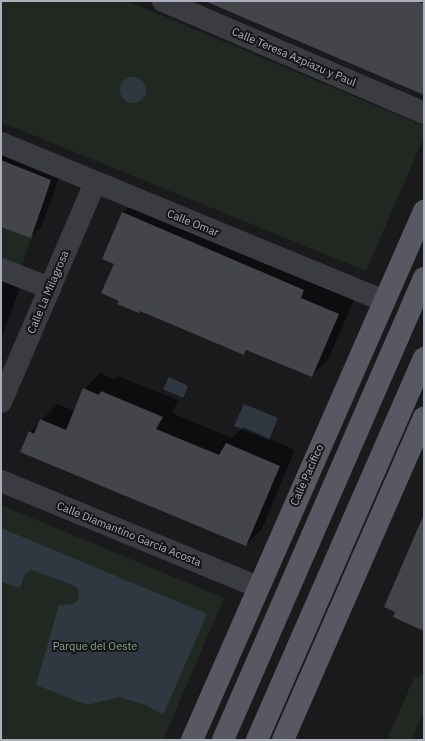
<!DOCTYPE html>
<meta charset="utf-8">
<style>
body{margin:0}
#map{position:relative;width:425px;height:741px;overflow:hidden;background:#1a1a1d;font-family:"IBM Plex Sans",sans-serif}
div>[style]{position:absolute}
.green>*{inset:0;background:#202821}
.water>*{inset:0;background:#2f3841}
.round{border-radius:50%}
.shadow>*{inset:0;background:#0007}
.building>*{inset:0;background:#44454a}
.minor>*{height:22px;margin:-11px;padding:0 11px;transform-origin:11px;border-radius:11px;background:#3b3c42}
.primary>*{height:22px;margin:-11px;padding:0 11px;transform-origin:11px;border-radius:11px;background:#575861}
span{translate:-50% -50%;white-space:nowrap;text-align:center;line-height:1.15;-webkit-text-stroke:4px #151518;paint-order:stroke}
.street-label{font-size:11px;color:#adb0bc}
.park-label{font-size:11px;color:#84a788}
.frame{position:absolute;inset:0;border:2px solid #adb0bc;pointer-events:none}
</style>
<div id="map">
<div class="green">
<i style="clip-path:polygon(1px 1px,127px 1px,424px 126px,424px 137px,366px 271px,1px 122px)"></i>
<i style="clip-path:polygon(1px 227px,31px 238px,21px 268px,1px 260px)"></i>
<i style="clip-path:polygon(1px 505px,224px 598px,163px 740px,1px 740px)"></i>
<i style="clip-path:polygon(424px 674px,424px 711px,411px 740px,389px 740px,389px 735px,414px 678px)"></i>
</div>
<div class="water">
<i class="round" style="left:120px;top:77px;width:26px;height:26px"></i>
<i style="clip-path:polygon(169px 377px,188px 386px,183px 398px,163px 389px)"></i>
<i style="clip-path:polygon(244px 404px,278px 418px,269px 440px,234px 426px)"></i>
<i style="clip-path:polygon(1px 528px,207px 614px,163px 715px,146px 705px,119px 697px,87px 705px,36px 685px,59px 605px,74px 604px,78px 600px,79px 590px,75px 586px,32px 570px,25px 574px,20px 588px,1px 582px)"></i>
</div>
<div class="shadow">
<i style="clip-path:polygon(216px 1px,424px 1px,424px 91px)"></i>
<i style="clip-path:polygon(1px 145px,62px 169px,42px 226px,30px 237px,1px 225px)"></i>
<i style="clip-path:polygon(139px 197px,355px 298px,328px 360px,312px 376px,248px 350px,244px 354px,120px 300px,115px 263px,123px 213px)"></i>
<i style="clip-path:polygon(1px 265px,24px 276px,1px 340px)"></i>
<i style="clip-path:polygon(100px 373px,115px 379px,118px 376px,178px 400px,172px 413px,232px 438px,243px 427px,295px 450px,262px 529px,246px 545px,30px 432px,57px 404px,75px 411px,84px 389px)"></i>
</div>
<div class="building">
<i style="clip-path:polygon(205px 1px,417px 1px,424px 4px,424px 95px)"></i>
<i style="clip-path:polygon(1px 160px,51px 180px,31px 238px,1px 227px)"></i>
<i style="clip-path:polygon(122px 212px,304px 290px,301px 298px,339px 314px,312px 377px,246px 350px,244px 355px,140px 311px,139px 313px,117px 304px,119px 301px,101px 293px,114px 264px,102px 259px)"></i>
<i style="clip-path:polygon(83px 388px,99px 395px,101px 391px,163px 417px,156px 429px,219px 455px,226px 443px,280px 466px,246px 546px,20px 452px,29px 431px,34px 434px,40px 419px,66px 430px)"></i>
<i style="clip-path:polygon(424px 514px,424px 631px,393px 617px,395px 612px,384px 607px)"></i>
</div>
<div class="minor">
<i style="left:163px;top:1px;width:284px;rotate:23.2deg"></i>
<i style="left:1px;top:143px;width:415px;rotate:22.4deg"></i>
<i style="left:1px;top:269px;width:53px;rotate:21.2deg"></i>
<i style="left:1px;top:402px;width:238px;rotate:-66.8deg"></i>
<i style="left:1px;top:481px;width:278px;rotate:22.4deg"></i>
</div>
<div class="primary">
<i style="left:192px;top:740px;width:578px;rotate:-66.32deg"></i>
<i style="left:223px;top:740px;width:504px;rotate:-66.49deg"></i>
<i style="left:257px;top:740px;width:417px;rotate:-66.4deg"></i>
<i style="left:283px;top:740px;width:352px;rotate:-66.4deg"></i>
</div>
<div class="street-label">
<span style="left:294px;top:57px;rotate:23deg">Calle Teresa Azpiazu y Paul</span>
<span style="left:193px;top:223px;rotate:22deg">Calle Omar</span>
<span style="left:48px;top:292px;rotate:-67deg">Calle La Milagrosa</span>
<span style="left:307px;top:475px;rotate:-66deg">Calle Pacífico</span>
<span style="left:129px;top:534px;rotate:22deg">Calle Diamantino García Acosta</span>
</div>
<div class="park-label">
<span style="left:95px;top:646px">Parque del Oeste</span>
</div>
<div class="frame"></div>
</div>
